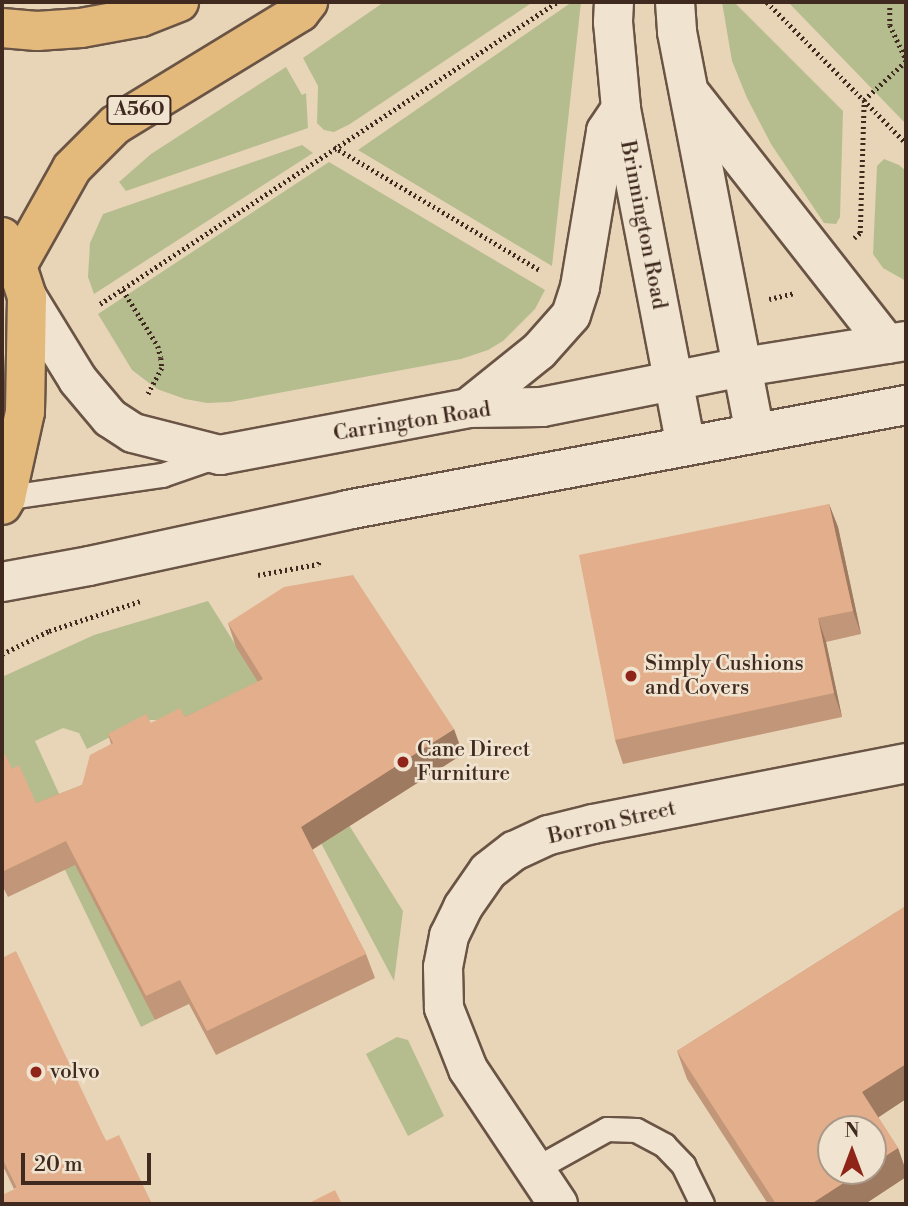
<!DOCTYPE html>
<style>
body{margin:0}
#map{position:relative;width:908px;height:1206px;overflow:hidden;background:#e8d5b7;font-family:"Libre Bodoni",serif}
div>[style]{position:absolute}
.green>*{inset:0;background:#b5bd8f}
.path>*{height:4.5px;margin-top:-2.25px;transform-origin:0;background:repeating-linear-gradient(90deg,#40291f 0 2px,transparent 0 5.5px)}
.roads{filter:drop-shadow(2px 0 #6a5445) drop-shadow(-2px 0 #6a5445) drop-shadow(0 2px #6a5445) drop-shadow(0 -2px #6a5445)}
.lane>*{height:23px;margin:-11.5px;padding:0 11.5px;transform-origin:11.5px;border-radius:11.5px;background:#f0e4d0}
.street>*{height:38px;margin:-19px;padding:0 19px;transform-origin:19px;border-radius:19px;background:#f0e4d0}
.secondary>*{height:38px;margin:-19px;padding:0 19px;transform-origin:19px;border-radius:19px;background:#f0e4d0}
.primary>*{height:38px;margin:-19px;padding:0 19px;transform-origin:19px;border-radius:19px;background:#e4ba7c}
.wall>*{inset:0;background:#c29678}
.shaded-wall>*{inset:0;background:#9e7a61}
.building>*{inset:0;background:#e2ae8b}
.dots>*{width:19px;height:19px;translate:-50% -50%;box-sizing:border-box;border:4px solid #f0e4d0;border-radius:50%}
span{translate:-50% -50%;white-space:nowrap;text-align:center;line-height:1.15;-webkit-text-stroke:5px #f0e4d0;paint-order:stroke}
.shield-label span{padding:2px 5px;background:#f0e4d0;border:2px solid;border-radius:5px;-webkit-text-stroke-width:0}
.shield-label{font-size:19px;color:#40291f;font-weight:700}
.street-label{font-size:21px;color:#40291f}
.poi-label{font-size:21px;color:#40291f}
.left{translate:0 -50%;text-align:left}
.frame{position:absolute;inset:0;border:4px solid #40291f;pointer-events:none}
.north{position:absolute;left:817px;top:1115px;width:70px;height:70px;box-sizing:border-box;background:#f0e4d0;border:2px solid #aa9989;border-radius:50%;rotate:0deg;font-size:19px;font-weight:700;line-height:28px;text-align:center;color:#40291f}
.north::after{content:'';display:block;margin:auto;width:24px;height:32px;background:#8f2418;clip-path:polygon(50% 0,100% 100%,50% 72%,0 100%)}
.scale{position:absolute;left:21px;top:1153px;width:130px;height:32px;box-sizing:border-box;border:4px solid #40291f;border-top:0;padding-left:9px;font-size:21px;line-height:24px;white-space:nowrap;color:#40291f;-webkit-text-stroke:5px #f0e4d0;paint-order:stroke}
</style>
<div id="map">
<div class="green">
<i style="clip-path:polygon(384px 2px,533px 2px,350px 124px,334px 132px,324px 130px,317px 123px,318px 86px,303px 58px)"></i>
<i style="clip-path:polygon(572px 2px,581px 2px,552px 266px,358px 150px)"></i>
<i style="clip-path:polygon(722px 2px,734px 2px,843px 111px,840px 217px,836px 224px,824px 223px,771px 144px,747px 98px,732px 61px)"></i>
<i style="clip-path:polygon(788px 2px,906px 2px,906px 124px)"></i>
<i style="clip-path:polygon(286px 67px,302px 95px,306px 93px,308px 128px,126px 191px,119px 182px,151px 154px)"></i>
<i style="clip-path:polygon(302px 145px,313px 153px,94px 294px,88px 277px,90px 243px,103px 214px)"></i>
<i style="clip-path:polygon(884px 159px,899px 165px,906px 171px,906px 281px,883px 268px,873px 254px,877px 166px)"></i>
<i style="clip-path:polygon(329px 162px,545px 290px,535px 309px,503px 341px,488px 350px,461px 359px,230px 402px,207px 403px,185px 399px,157px 389px,132px 370px,98px 314px)"></i>
<i style="clip-path:polygon(208px 601px,403px 911px,394px 981px,305px 813px,185px 720px,143px 720px,87px 749px,79px 733px,63px 728px,35px 741px,87px 855px,155px 1020px,141px 1027px,65px 870px,21px 793px,2px 753px,2px 677px,94px 635px)"></i>
<i style="clip-path:polygon(397px 1037px,408px 1040px,444px 1116px,408px 1136px,366px 1054px)"></i>
</div>
<div class="path">
<i style="left:767px;top:2px;width:198px;rotate:45.4deg"></i>
<i style="left:890px;top:2px;width:23px;rotate:90deg"></i>
<i style="left:890px;top:25px;width:38px;rotate:65deg"></i>
<i style="left:334px;top:147px;width:241px;rotate:30.9deg"></i>
<i style="left:854px;top:238px;width:8px;rotate:-40deg"></i>
<i style="left:860px;top:233px;width:133px;rotate:-88.3deg"></i>
<i style="left:864px;top:100px;width:57px;rotate:-42.9deg"></i>
<i style="left:123px;top:290px;width:66px;rotate:58deg"></i>
<i style="left:158px;top:346px;width:12px;rotate:76deg"></i>
<i style="left:161px;top:358px;width:10px;rotate:84deg"></i>
<i style="left:162px;top:368px;width:30px;rotate:118deg"></i>
<i style="left:769px;top:299px;width:26px;rotate:-13deg"></i>
<i style="left:100px;top:304px;width:548px;rotate:-33.46deg"></i>
<i style="left:258px;top:575px;width:61px;rotate:-10.4deg"></i>
<i style="left:318px;top:564px;width:4px;rotate:-63deg"></i>
<i style="left:2px;top:654px;width:52px;rotate:-26.1deg"></i>
<i style="left:49px;top:631px;width:96px;rotate:-18.2deg"></i>
</div>
<div class="roads">
<div class="lane">
<i style="left:2px;top:498px;width:162px;rotate:-8.2deg"></i>
<i style="left:162px;top:475px;width:55px;rotate:-19.1deg"></i>
<i style="left:535px;top:1169px;width:82px;rotate:-29.1deg"></i>
<i style="left:607px;top:1129px;width:29px;rotate:2deg"></i>
<i style="left:636px;top:1130px;width:32px;rotate:28deg"></i>
<i style="left:664px;top:1145px;width:28px;rotate:46deg"></i>
<i style="left:683px;top:1165px;width:43px;rotate:64deg"></i>
</div>
<div class="street">
<i style="left:558px;top:1204px;width:162px;rotate:-123.7deg"></i>
<i style="left:468px;top:1069px;width:66px;rotate:-111.5deg"></i>
<i style="left:444px;top:1008px;width:41px;rotate:-91.4deg"></i>
<i style="left:443px;top:967px;width:32px;rotate:-79deg"></i>
<i style="left:449px;top:936px;width:32px;rotate:-64deg"></i>
<i style="left:463px;top:907px;width:44px;rotate:-55.2deg"></i>
<i style="left:488px;top:871px;width:33px;rotate:-38deg"></i>
<i style="left:514px;top:851px;width:38px;rotate:-25deg"></i>
<i style="left:549px;top:835px;width:45px;rotate:-14deg"></i>
<i style="left:593px;top:824px;width:319px;rotate:-11deg"></i>
</div>
<div class="secondary">
<i style="left:614px;top:2px;width:20px;rotate:93deg"></i>
<i style="left:613px;top:22px;width:87px;rotate:84.7deg"></i>
<i style="left:621px;top:109px;width:343px;rotate:79.1deg"></i>
<i style="left:675px;top:2px;width:30px;rotate:86deg"></i>
<i style="left:677px;top:32px;width:408px;rotate:79deg"></i>
<i style="left:693px;top:97px;width:314px;rotate:51.9deg"></i>
<i style="left:27px;top:297px;width:97px;rotate:58.4deg"></i>
<i style="left:78px;top:380px;width:50px;rotate:49.9deg"></i>
<i style="left:110px;top:418px;width:27px;rotate:33deg"></i>
<i style="left:133px;top:433px;width:90px;rotate:14.2deg"></i>
<i style="left:220px;top:455px;width:252px;rotate:-10.7deg"></i>
<i style="left:468px;top:408px;width:74px;rotate:-0.8deg"></i>
<i style="left:542px;top:407px;width:205px;rotate:-11.3deg"></i>
<i style="left:743px;top:367px;width:165px;rotate:-9.1deg"></i>
<i style="left:468px;top:408px;width:91px;rotate:-38.8deg"></i>
<i style="left:539px;top:351px;width:48px;rotate:-48.4deg"></i>
<i style="left:571px;top:315px;width:29px;rotate:-72deg"></i>
<i style="left:580px;top:287px;width:158px;rotate:-80.5deg"></i>
<i style="left:606px;top:131px;width:27px;rotate:-56deg"></i>
<i style="left:2px;top:582px;width:88px;rotate:-10.4deg"></i>
<i style="left:89px;top:566px;width:264px;rotate:-12.2deg"></i>
<i style="left:347px;top:510px;width:569px;rotate:-10.64deg"></i>
</div>
<div class="primary">
<i style="left:2px;top:28px;width:35px;rotate:5deg"></i>
<i style="left:37px;top:31px;width:44px;rotate:-3.9deg"></i>
<i style="left:81px;top:28px;width:61px;rotate:-10.4deg"></i>
<i style="left:141px;top:17px;width:41px;rotate:-21.5deg"></i>
<i style="left:2px;top:237px;width:33px;rotate:63deg"></i>
<i style="left:17px;top:266px;width:33px;rotate:72deg"></i>
<i style="left:27px;top:297px;width:115px;rotate:91deg"></i>
<i style="left:25px;top:412px;width:88px;rotate:102.5deg"></i>
<i style="left:6px;top:498px;width:8px;rotate:120deg"></i>
<i style="left:17px;top:266px;width:112px;rotate:-60.7deg"></i>
<i style="left:72px;top:168px;width:61px;rotate:-45deg"></i>
<i style="left:115px;top:125px;width:217px;rotate:-31.4deg"></i>
<i style="left:300px;top:12px;width:13px;rotate:-51deg"></i>
</div>
</div>
<div class="wall">
<i style="clip-path:polygon(829px 504px,838px 527px,861px 634px,826px 642px,842px 717px,623px 764px,615px 740px)"></i>
<i style="clip-path:polygon(228px 623px,463px 754px,312px 850px,366px 954px,375px 978px,216px 1055px,189px 1004px,155px 1020px,75px 865px,8px 897px,2px 885px,2px 755px,36px 803px,82px 785px,111px 744px,108px 734px,151px 723px,185px 717px,258px 682px,236px 647px)"></i>
<i style="clip-path:polygon(906px 906px,906px 1099px,878px 1117px,898px 1148px,906px 1171px,906px 1177px,865px 1204px,768px 1204px,687px 1079px,677px 1051px)"></i>
<i style="clip-path:polygon(2px 958px,106px 1141px,14px 1189px,2px 1164px)"></i>
</div>
<div class="shaded-wall">
<i style="clip-path:polygon(829px 504px,838px 527px,861px 634px,853px 611px)"></i>
<i style="clip-path:polygon(818px 618px,826px 642px,842px 717px,834px 693px)"></i>
<i style="clip-path:polygon(454px 729px,463px 754px,310px 851px,301px 827px)"></i>
<i style="clip-path:polygon(906px 1064px,906px 1099px,873px 1121px,862px 1092px)"></i>
<i style="clip-path:polygon(898px 1148px,906px 1171px,906px 1177px,865px 1204px,811px 1204px,862px 1171px,873px 1171px,873px 1164px)"></i>
</div>
<div class="building">
<i style="clip-path:polygon(829px 504px,853px 611px,818px 618px,834px 693px,615px 740px,579px 555px)"></i>
<i style="clip-path:polygon(353px 575px,454px 729px,301px 827px,366px 954px,207px 1031px,180px 980px,146px 996px,66px 841px,2px 872px,2px 755px,5px 754px,12px 769px,19px 765px,36px 803px,82px 785px,90px 755px,113px 743px,108px 734px,146px 714px,151px 723px,180px 708px,185px 717px,263px 679px,228px 623px,284px 587px)"></i>
<i style="clip-path:polygon(906px 906px,906px 1064px,862px 1092px,898px 1148px,873px 1164px,873px 1129px,831px 1129px,831px 1171px,862px 1171px,811px 1204px,776px 1204px,677px 1051px)"></i>
<i style="clip-path:polygon(16px 951px,106px 1141px,119px 1135px,152px 1204px,2px 1204px,2px 1195px,17px 1188px,2px 1158px,2px 958px)"></i>
<i style="clip-path:polygon(335px 1190px,342px 1204px,307px 1204px)"></i>
</div>
<div class="dots">
<i style="left:631px;top:676px;background:#8f2418"></i>
<i style="left:403px;top:762px;background:#8f2418"></i>
<i style="left:36px;top:1072px;background:#8f2418"></i>
</div>
<div class="shield-label">
<span style="left:139px;top:110px">A560</span>
</div>
<div class="street-label">
<span style="left:643px;top:225px;rotate:79deg">Brinnington Road</span>
<span style="left:412px;top:422px;rotate:-9deg">Carrington Road</span>
<span style="left:612px;top:823px;rotate:-13deg">Borron Street</span>
</div>
<div class="poi-label">
<span class="left" style="left:645px;top:676px">Simply Cushions<br>and Covers</span>
<span class="left" style="left:417px;top:762px">Cane Direct<br>Furniture</span>
<span class="left" style="left:50px;top:1072px">volvo</span>
</div>
<div class="frame"></div>
<div class="north">N</div>
<div class="scale">20 m</div>
</div>
